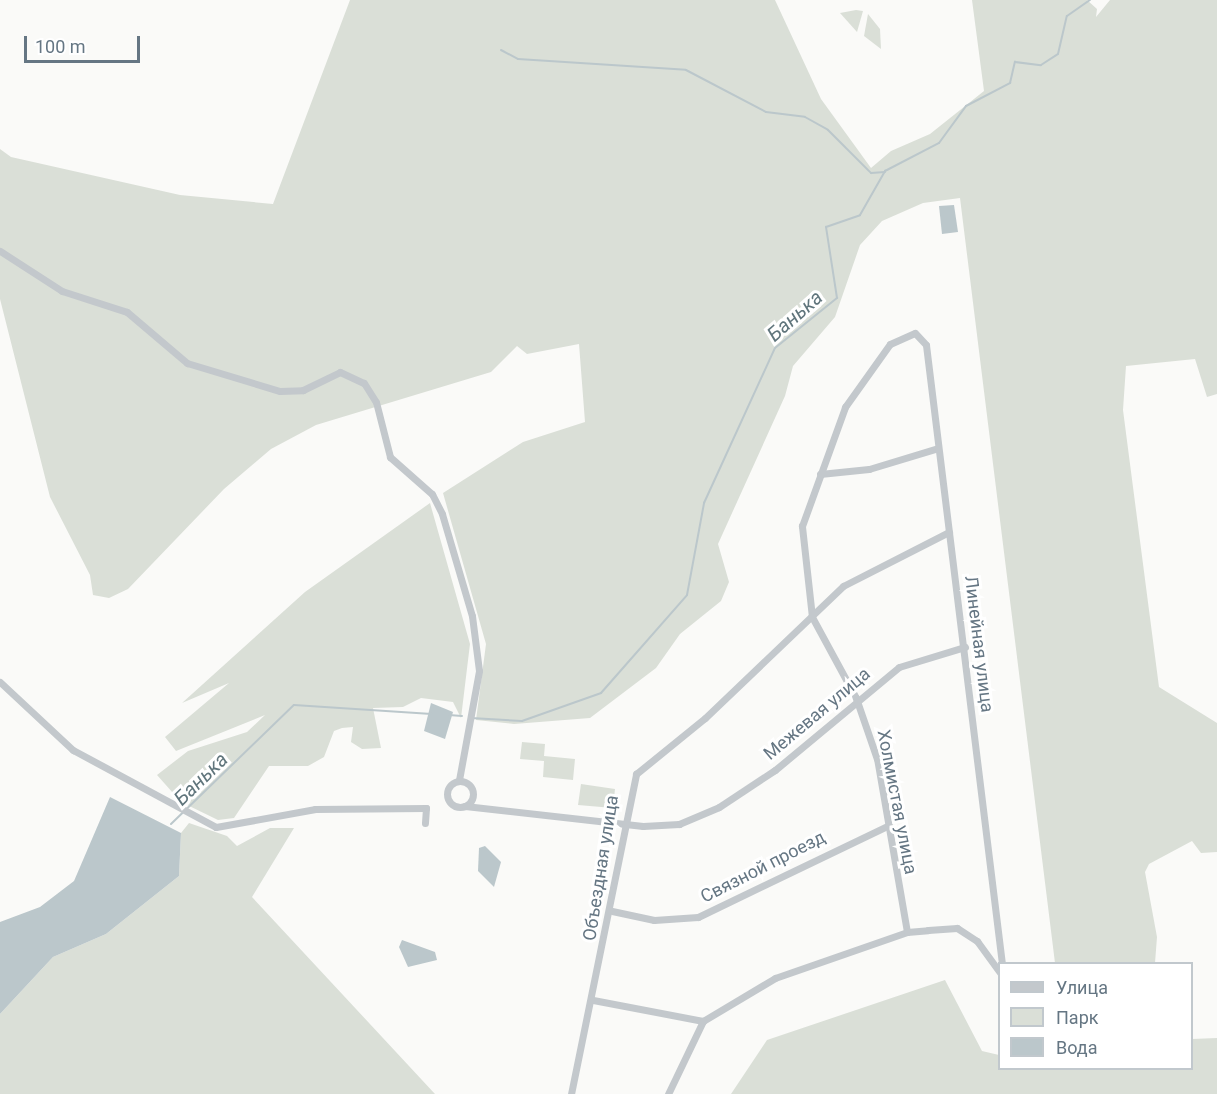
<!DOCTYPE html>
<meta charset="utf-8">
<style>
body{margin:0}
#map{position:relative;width:1217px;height:1094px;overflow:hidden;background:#fafaf8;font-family:Roboto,sans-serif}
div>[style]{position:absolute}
.green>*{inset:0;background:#dadfd7}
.water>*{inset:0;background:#bbc7cb}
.stream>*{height:2px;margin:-1px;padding:0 1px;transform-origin:1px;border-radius:1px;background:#bbc7cb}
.street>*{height:7px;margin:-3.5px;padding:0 3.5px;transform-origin:3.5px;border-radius:3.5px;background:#c3c8cc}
.street>.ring{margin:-3.5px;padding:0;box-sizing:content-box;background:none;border:7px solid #c3c8cc;border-radius:50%}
span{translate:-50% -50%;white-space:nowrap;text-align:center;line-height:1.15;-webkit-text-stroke:6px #fff;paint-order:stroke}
.street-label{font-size:18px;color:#657683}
.water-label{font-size:20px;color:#60757c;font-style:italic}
.legend{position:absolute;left:998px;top:962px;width:195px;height:108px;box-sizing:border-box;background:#fff;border:2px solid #c1c8cd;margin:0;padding:8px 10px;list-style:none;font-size:18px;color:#657683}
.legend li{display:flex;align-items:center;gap:12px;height:30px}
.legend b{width:30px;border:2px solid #c1c8cd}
.scale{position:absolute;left:24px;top:36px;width:116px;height:27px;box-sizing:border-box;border:3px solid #657683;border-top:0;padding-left:8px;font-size:18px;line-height:21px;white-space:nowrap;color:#657683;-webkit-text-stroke:4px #fff;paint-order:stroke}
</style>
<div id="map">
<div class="green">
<i style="clip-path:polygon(350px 0,775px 0,821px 99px,871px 168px,891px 151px,930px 134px,984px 91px,972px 0,1087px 0,1097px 9px,1096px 17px,1110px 0,1217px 0,1217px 394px,1207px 397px,1195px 359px,1126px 366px,1123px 410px,1159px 687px,1217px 723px,1217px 852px,1201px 853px,1192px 841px,1149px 864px,1145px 872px,1157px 937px,1155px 963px,1055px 963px,960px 198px,923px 203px,882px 221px,860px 245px,835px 317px,793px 366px,785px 396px,718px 544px,729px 582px,721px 601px,680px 634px,656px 668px,590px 718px,514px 724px,476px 720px,486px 644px,443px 493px,523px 442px,585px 422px,579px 344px,527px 354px,517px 346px,491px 372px,316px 425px,271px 449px,224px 489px,128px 589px,109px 598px,93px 595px,90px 575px,50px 497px,0 299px,0 149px,11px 157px,180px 195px,273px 204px)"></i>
<i style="clip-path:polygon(863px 11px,857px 32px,840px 13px,856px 10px)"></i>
<i style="clip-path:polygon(868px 14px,880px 29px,881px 49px,864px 36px)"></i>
<i style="clip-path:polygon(430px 503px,470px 644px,461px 718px,453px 702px,421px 698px,403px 707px,373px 708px,381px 748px,362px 749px,351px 742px,353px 727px,342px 728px,334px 731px,324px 757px,308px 766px,269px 766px,234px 818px,218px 820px,181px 802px,157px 775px,188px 751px,247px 732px,265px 715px,176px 751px,165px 737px,229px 683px,182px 703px,305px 592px)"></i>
<i style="clip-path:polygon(522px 742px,545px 744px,544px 756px,575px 759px,573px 780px,543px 777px,544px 761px,520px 759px)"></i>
<i style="clip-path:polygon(581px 784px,615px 789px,613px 808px,578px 805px)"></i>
<i style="clip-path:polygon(189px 823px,227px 836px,237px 846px,270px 828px,294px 828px,252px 897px,435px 1094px,0 1094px,0 1014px,53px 957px,106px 934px,179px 876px,181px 833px)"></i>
<i style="clip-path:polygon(945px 980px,982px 1051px,999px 1055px,1000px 1068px,1192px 1068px,1192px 1039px,1217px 1038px,1217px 1094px,731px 1094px,767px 1040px)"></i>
</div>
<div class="water">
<i style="clip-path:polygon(954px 205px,958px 232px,942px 234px,939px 206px)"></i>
<i style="clip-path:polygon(431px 703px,453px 712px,445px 739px,424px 731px)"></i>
<i style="clip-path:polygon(110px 797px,181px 833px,179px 876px,106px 934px,53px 957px,0 1014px,0 922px,40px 907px,74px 881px)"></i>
<i style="clip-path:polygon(485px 846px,501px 862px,494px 887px,478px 871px,479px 848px)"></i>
<i style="clip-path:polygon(402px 940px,435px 952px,437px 960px,408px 967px,399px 947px)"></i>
</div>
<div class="stream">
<i style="left:501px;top:50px;width:19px;rotate:28deg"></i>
<i style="left:518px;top:59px;width:168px;rotate:3.7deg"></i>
<i style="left:686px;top:70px;width:90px;rotate:27.7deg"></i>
<i style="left:766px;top:112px;width:39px;rotate:7deg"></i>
<i style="left:805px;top:117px;width:26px;rotate:29deg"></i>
<i style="left:828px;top:130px;width:61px;rotate:45deg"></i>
<i style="left:871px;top:173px;width:14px;rotate:-4deg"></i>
<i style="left:449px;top:715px;width:13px;rotate:4deg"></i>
<i style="left:471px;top:718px;width:51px;rotate:3.4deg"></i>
<i style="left:522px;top:721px;width:84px;rotate:-19.5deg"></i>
<i style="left:601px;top:693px;width:130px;rotate:-48.7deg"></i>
<i style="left:687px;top:595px;width:94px;rotate:-79.5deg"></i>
<i style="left:704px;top:503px;width:170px;rotate:-65.4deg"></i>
<i style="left:775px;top:348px;width:80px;rotate:-38.9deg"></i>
<i style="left:837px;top:298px;width:72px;rotate:-98.8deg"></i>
<i style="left:826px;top:227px;width:36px;rotate:-19deg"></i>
<i style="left:860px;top:215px;width:51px;rotate:-60.4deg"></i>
<i style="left:885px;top:171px;width:61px;rotate:-27.4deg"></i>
<i style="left:939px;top:143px;width:46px;rotate:-53.9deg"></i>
<i style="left:966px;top:106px;width:50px;rotate:-27.6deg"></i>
<i style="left:1010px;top:83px;width:22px;rotate:-77deg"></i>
<i style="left:1015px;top:62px;width:26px;rotate:7deg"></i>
<i style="left:1041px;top:65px;width:20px;rotate:-33deg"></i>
<i style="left:1058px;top:54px;width:39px;rotate:-77deg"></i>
<i style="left:1067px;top:16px;width:28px;rotate:-35deg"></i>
<i style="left:171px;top:824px;width:171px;rotate:-44.1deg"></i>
<i style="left:294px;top:705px;width:138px;rotate:3.7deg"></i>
</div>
<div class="street">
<i style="left:0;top:251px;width:74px;rotate:32.8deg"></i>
<i style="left:62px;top:291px;width:68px;rotate:17.9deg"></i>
<i style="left:127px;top:312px;width:79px;rotate:40.4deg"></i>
<i style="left:187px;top:363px;width:97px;rotate:16.8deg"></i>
<i style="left:280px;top:391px;width:23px;rotate:-2deg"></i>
<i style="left:303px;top:390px;width:41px;rotate:-25.9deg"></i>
<i style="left:340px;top:372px;width:26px;rotate:25deg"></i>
<i style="left:364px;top:383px;width:22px;rotate:58deg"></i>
<i style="left:376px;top:402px;width:57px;rotate:75.7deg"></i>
<i style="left:390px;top:457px;width:56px;rotate:41.4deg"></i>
<i style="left:432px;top:494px;width:22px;rotate:63deg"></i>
<i style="left:442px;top:514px;width:106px;rotate:73.6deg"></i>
<i style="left:472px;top:616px;width:55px;rotate:82.7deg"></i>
<i style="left:479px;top:671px;width:111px;rotate:100.4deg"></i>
<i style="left:820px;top:474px;width:49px;rotate:-5.8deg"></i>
<i style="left:869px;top:469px;width:72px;rotate:-16.9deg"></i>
<i style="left:0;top:682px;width:100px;rotate:43deg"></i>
<i style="left:73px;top:750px;width:162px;rotate:28.3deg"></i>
<i style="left:216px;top:827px;width:101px;rotate:-10.3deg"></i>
<i style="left:315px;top:809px;width:111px;rotate:-0.5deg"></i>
<i style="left:426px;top:808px;width:15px;rotate:94deg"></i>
<i class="ring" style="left:447px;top:781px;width:19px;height:19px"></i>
<i style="left:465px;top:806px;width:179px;rotate:6.4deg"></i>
<i style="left:643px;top:826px;width:36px;rotate:-3deg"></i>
<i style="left:679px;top:824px;width:43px;rotate:-23deg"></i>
<i style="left:719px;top:807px;width:67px;rotate:-33.5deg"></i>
<i style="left:775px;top:770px;width:161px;rotate:-39.7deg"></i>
<i style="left:899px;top:667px;width:69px;rotate:-16.9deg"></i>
<i style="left:612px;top:911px;width:43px;rotate:12.1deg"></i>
<i style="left:654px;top:920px;width:44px;rotate:-3.9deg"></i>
<i style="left:698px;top:917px;width:212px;rotate:-25.7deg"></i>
<i style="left:907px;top:932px;width:176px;rotate:-99.8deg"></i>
<i style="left:877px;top:759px;width:65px;rotate:-109deg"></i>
<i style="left:856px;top:698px;width:92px;rotate:-118.5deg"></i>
<i style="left:812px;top:617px;width:92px;rotate:-96.3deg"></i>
<i style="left:802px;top:526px;width:127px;rotate:-70.1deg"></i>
<i style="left:845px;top:407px;width:77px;rotate:-54.5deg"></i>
<i style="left:890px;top:344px;width:27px;rotate:-24deg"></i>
<i style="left:915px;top:333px;width:16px;rotate:47deg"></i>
<i style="left:926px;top:345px;width:624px;rotate:83deg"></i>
<i style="left:593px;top:1000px;width:112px;rotate:10.8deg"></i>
<i style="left:703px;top:1021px;width:84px;rotate:-30.8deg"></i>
<i style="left:775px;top:978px;width:140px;rotate:-19.2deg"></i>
<i style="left:907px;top:932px;width:21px;rotate:-5deg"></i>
<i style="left:928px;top:930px;width:29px;rotate:-4deg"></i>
<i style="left:957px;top:928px;width:24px;rotate:33deg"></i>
<i style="left:977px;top:941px;width:39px;rotate:54deg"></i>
<i style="left:571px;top:1094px;width:327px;rotate:-78.5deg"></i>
<i style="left:636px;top:774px;width:89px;rotate:-39.1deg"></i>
<i style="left:705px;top:718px;width:191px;rotate:-43.7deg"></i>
<i style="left:843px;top:586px;width:119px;rotate:-27deg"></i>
<i style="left:668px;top:1094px;width:81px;rotate:-64.4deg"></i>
</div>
<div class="street-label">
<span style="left:979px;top:644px;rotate:83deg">Линейная улица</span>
<span style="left:817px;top:714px;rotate:-40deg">Межевая улица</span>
<span style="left:897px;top:802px;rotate:79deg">Холмистая улица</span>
<span style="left:763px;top:867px;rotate:-27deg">Связной проезд</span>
<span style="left:601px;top:868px;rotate:-81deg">Объездная улица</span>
</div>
<div class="water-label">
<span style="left:795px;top:316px;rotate:-41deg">Банька</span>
<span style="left:201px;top:779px;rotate:-44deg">Банька</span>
</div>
<ul class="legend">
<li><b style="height:8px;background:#c3c8cc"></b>Улица</li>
<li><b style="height:16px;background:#dadfd7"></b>Парк</li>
<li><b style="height:16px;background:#bbc7cb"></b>Вода</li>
</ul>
<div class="scale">100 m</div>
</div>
